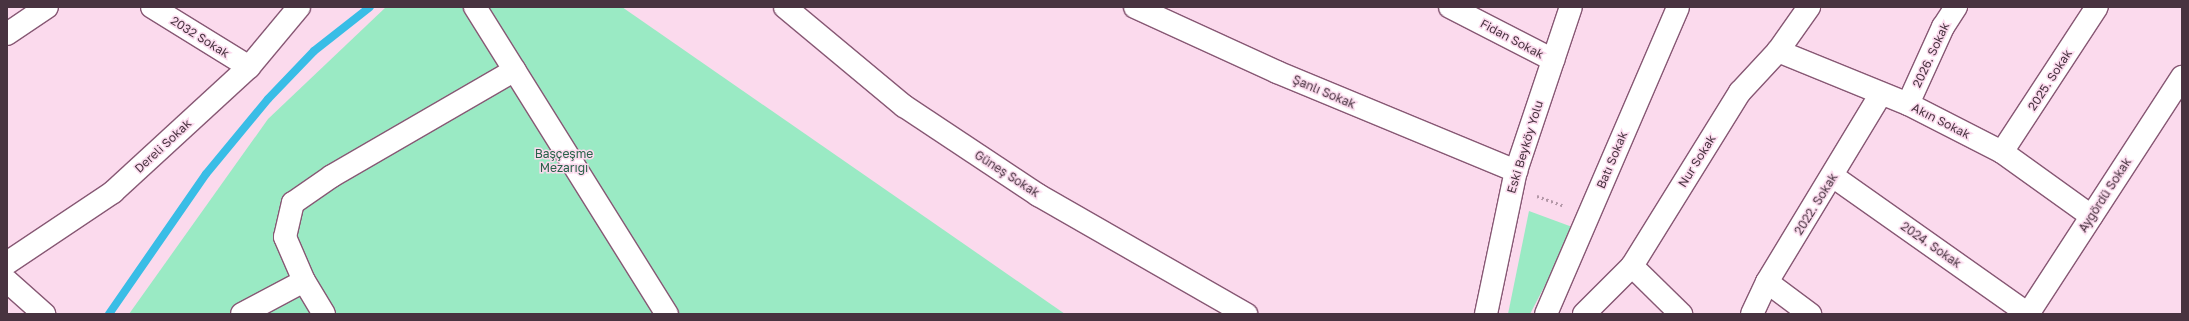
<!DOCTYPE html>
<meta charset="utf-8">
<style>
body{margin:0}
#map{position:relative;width:2189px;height:321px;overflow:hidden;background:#fbdaed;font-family:"Golos Text",sans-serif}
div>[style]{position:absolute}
.green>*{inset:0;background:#9aeac4}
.stream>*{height:8px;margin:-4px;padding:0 4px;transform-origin:4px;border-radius:4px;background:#39bde6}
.path>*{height:2.5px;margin-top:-1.25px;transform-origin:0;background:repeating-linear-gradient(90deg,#b397a7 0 2px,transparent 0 5px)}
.roads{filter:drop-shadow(1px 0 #875874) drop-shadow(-1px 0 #875874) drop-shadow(0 1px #875874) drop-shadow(0 -1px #875874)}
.minor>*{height:22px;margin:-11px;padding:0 11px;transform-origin:11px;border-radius:11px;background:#fff}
span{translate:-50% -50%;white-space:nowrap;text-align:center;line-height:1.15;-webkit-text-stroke:3px #fbdaed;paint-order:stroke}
.street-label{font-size:12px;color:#483340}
.park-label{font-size:12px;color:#276249}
.frame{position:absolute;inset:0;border:8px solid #483340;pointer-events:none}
</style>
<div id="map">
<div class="green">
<i style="clip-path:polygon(386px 7px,622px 7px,1065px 314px,129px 314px,268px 119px)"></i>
<i style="clip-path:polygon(1529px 211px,1575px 228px,1530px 314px,1508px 314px)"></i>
</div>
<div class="stream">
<i style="left:109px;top:314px;width:170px;rotate:-55.3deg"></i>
<i style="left:206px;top:174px;width:97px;rotate:-50.4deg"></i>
<i style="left:268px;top:99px;width:66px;rotate:-46.2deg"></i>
<i style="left:314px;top:51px;width:71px;rotate:-38.2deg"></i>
</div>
<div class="path">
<i style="left:1537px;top:196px;width:29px;rotate:20deg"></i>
</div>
<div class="roads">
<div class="minor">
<i style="left:152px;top:7px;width:114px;rotate:31.7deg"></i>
<i style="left:475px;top:7px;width:362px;rotate:58deg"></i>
<i style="left:785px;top:7px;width:155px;rotate:39.8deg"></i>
<i style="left:904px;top:106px;width:161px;rotate:33.6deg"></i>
<i style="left:1038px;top:195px;width:240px;rotate:29.8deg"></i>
<i style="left:1135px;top:7px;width:156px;rotate:24.6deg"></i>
<i style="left:1277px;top:72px;width:259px;rotate:22.5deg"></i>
<i style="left:1450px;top:7px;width:116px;rotate:27.2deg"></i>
<i style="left:7px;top:34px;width:48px;rotate:-34deg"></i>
<i style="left:1778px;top:51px;width:140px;rotate:22.2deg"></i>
<i style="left:1908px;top:104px;width:106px;rotate:27.1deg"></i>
<i style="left:2002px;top:152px;width:110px;rotate:35.7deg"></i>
<i style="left:1908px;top:104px;width:85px;rotate:-65.6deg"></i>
<i style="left:1943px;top:27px;width:24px;rotate:-57deg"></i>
<i style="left:2002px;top:152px;width:173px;rotate:-56.8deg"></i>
<i style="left:1834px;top:177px;width:237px;rotate:35.2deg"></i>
<i style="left:7px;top:263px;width:128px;rotate:-33.8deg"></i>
<i style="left:113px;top:192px;width:185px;rotate:-42.6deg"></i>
<i style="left:249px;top:67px;width:78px;rotate:-50.2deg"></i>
<i style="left:1632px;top:266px;width:69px;rotate:44.4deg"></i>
<i style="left:7px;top:281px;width:50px;rotate:41.7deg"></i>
<i style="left:1767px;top:282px;width:54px;rotate:36.7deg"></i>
<i style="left:242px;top:314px;width:70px;rotate:-28deg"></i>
<i style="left:324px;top:314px;width:39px;rotate:-121deg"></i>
<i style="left:304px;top:281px;width:48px;rotate:-113.4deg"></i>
<i style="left:285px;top:237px;width:35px;rotate:-77deg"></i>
<i style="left:293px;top:203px;width:47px;rotate:-34.7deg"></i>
<i style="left:332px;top:176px;width:211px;rotate:-30.1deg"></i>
<i style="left:1486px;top:314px;width:146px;rotate:-78.2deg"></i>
<i style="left:1516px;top:171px;width:173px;rotate:-71.5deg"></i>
<i style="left:1546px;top:314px;width:334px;rotate:-66.7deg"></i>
<i style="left:1584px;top:314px;width:68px;rotate:-45deg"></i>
<i style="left:1632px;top:266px;width:205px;rotate:-58.2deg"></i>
<i style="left:1740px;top:92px;width:56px;rotate:-47.2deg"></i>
<i style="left:1778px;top:51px;width:54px;rotate:-54.8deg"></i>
<i style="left:1752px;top:314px;width:35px;rotate:-65deg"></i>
<i style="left:1767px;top:282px;width:220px;rotate:-58.8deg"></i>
<i style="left:2028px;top:314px;width:283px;rotate:-57deg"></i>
</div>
</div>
<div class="street-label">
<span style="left:200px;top:37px;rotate:32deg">2032 Sokak</span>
<span style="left:1512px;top:39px;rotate:28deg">Fidan Sokak</span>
<span style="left:1931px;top:55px;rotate:-65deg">2026. Sokak</span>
<span style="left:2050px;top:80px;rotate:-57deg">2025. Sokak</span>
<span style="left:1324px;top:92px;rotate:23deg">Şanlı Sokak</span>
<span style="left:1941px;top:121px;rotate:27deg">Akın Sokak</span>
<span style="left:163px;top:146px;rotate:-43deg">Dereli Sokak</span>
<span style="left:1525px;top:147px;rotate:-73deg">Eski Beyköy Yolu</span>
<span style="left:1612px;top:160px;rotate:-67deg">Batı Sokak</span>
<span style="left:1697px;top:161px;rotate:-58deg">Nur Sokak</span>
<span style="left:1007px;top:174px;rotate:33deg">Güneş Sokak</span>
<span style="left:2105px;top:195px;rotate:-57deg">Aygördü Sokak</span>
<span style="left:1816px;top:204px;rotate:-58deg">2022. Sokak</span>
<span style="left:1931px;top:245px;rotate:35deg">2024. Sokak</span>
</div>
<div class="park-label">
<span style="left:564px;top:161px">Başçeşme<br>Mezarığı</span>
</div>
<div class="frame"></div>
</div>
